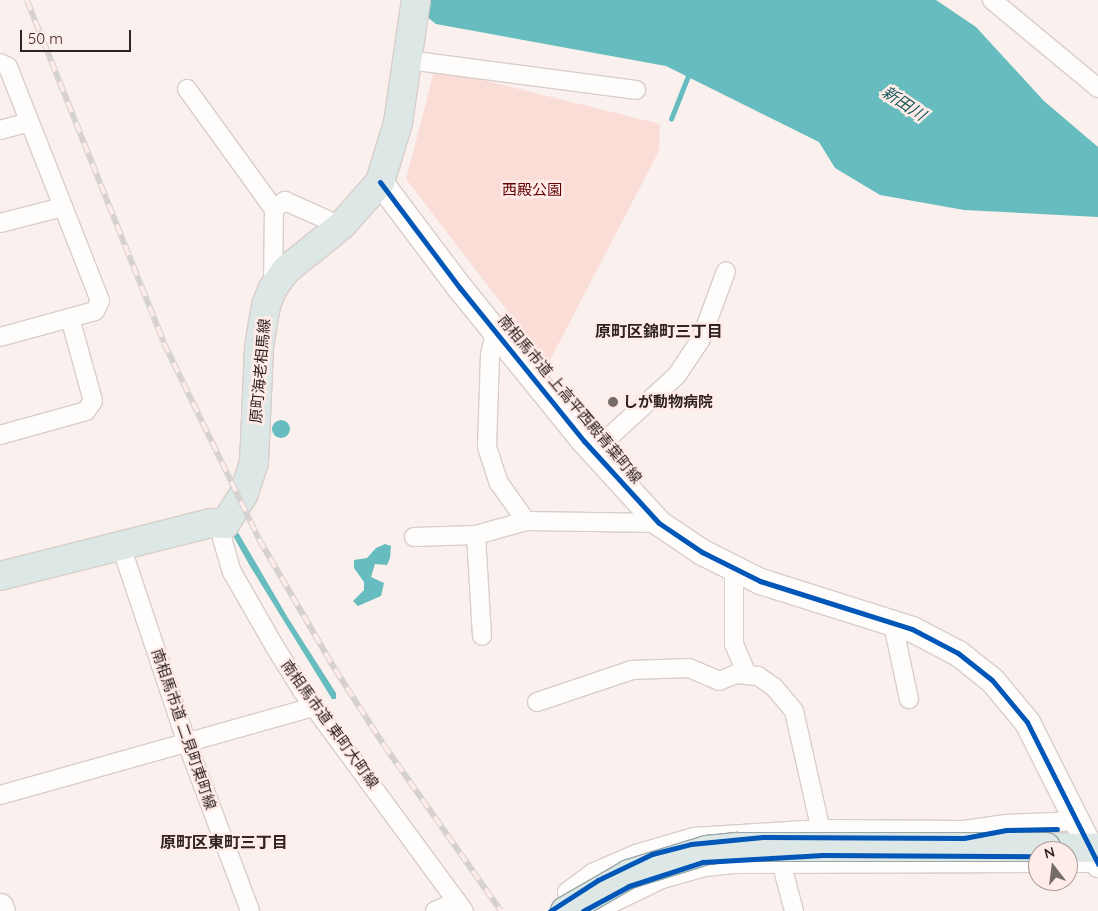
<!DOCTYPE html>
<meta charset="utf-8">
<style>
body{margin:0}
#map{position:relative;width:1098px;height:911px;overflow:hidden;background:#faf0ed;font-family:Quicksand,"Noto Sans JP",sans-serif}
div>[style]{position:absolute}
.green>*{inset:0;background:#fbddd7}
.water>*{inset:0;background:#66bcbe}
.round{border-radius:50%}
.stream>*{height:4.5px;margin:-2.25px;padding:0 2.25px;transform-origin:2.25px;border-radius:2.25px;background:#66bcbe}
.roads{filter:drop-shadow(1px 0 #d8cecb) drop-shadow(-1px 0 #d8cecb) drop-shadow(0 1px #d8cecb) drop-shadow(0 -1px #d8cecb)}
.street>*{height:18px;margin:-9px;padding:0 9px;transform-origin:9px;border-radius:9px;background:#fefdfc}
.secondary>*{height:25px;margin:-12.5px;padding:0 12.5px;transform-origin:12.5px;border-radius:12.5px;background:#fefdfc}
.primary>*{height:28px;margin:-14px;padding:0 14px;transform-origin:14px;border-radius:14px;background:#dde7e6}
.rail>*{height:5.5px;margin-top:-2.75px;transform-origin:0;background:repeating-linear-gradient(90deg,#ffece8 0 11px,#d4d1d0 0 22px);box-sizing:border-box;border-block:1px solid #d4d1d0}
.bridges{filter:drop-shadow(1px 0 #99a7a7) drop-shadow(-1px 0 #99a7a7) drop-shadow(0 1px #99a7a7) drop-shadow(0 -1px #99a7a7)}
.primary-bridge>*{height:28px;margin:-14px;padding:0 14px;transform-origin:14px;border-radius:14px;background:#dde7e6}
.cycleway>*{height:5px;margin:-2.5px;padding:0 2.5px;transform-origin:2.5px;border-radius:2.5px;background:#0057b8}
.dots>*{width:14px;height:14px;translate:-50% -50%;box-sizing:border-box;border:2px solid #ffece8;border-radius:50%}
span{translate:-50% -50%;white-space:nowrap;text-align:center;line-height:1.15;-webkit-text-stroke:5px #ffece8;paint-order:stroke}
.park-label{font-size:15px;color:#620000}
.street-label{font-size:15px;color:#2e2321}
.poi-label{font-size:15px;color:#2e2321;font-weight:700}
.left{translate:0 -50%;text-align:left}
.water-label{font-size:16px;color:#195a5d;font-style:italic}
.neighbourhood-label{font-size:16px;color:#2e2321;font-weight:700}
.north{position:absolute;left:1028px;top:841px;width:50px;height:50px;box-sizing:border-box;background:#ffece8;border:1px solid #ab9c98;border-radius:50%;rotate:345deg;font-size:14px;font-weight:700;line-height:20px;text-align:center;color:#2e2321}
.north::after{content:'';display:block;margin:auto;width:18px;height:22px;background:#756b68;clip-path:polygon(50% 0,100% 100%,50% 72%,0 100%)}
.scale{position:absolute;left:20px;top:30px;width:111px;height:22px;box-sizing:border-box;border:2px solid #2e2321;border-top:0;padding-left:6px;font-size:15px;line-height:18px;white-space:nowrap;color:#2e2321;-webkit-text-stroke:4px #ffece8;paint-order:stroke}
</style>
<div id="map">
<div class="green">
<i style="clip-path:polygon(435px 68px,660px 124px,659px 151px,548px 364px,406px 179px)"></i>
</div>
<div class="water">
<i style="clip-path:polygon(406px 0,936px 0,976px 27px,1044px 101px,1098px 147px,1098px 217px,964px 210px,880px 195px,835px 168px,819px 142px,666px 66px,436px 24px)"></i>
<i class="round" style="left:272px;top:420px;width:18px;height:18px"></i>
<i style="clip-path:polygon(236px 529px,288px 618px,336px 693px,336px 699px,332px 699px,250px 566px,231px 532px)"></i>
<i style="clip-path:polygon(385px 544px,391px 546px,390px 558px,387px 565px,375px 564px,371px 577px,384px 583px,381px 596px,358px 606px,353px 601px,364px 590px,364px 582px,354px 568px,354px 560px,367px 558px,376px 548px)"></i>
</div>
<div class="stream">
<i style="left:671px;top:119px;width:52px;rotate:-68.4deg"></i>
</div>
<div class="roads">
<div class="street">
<i style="left:992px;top:0;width:138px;rotate:39.7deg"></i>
<i style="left:409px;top:60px;width:229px;rotate:7.5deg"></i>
<i style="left:0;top:63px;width:9px;rotate:27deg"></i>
<i style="left:8px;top:67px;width:251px;rotate:68.5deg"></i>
<i style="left:100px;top:301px;width:11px;rotate:117deg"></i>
<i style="left:95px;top:311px;width:98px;rotate:164.7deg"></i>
<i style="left:187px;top:89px;width:148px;rotate:54.1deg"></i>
<i style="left:274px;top:209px;width:14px;rotate:-36deg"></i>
<i style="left:285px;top:201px;width:61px;rotate:24.1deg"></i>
<i style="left:0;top:130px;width:30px;rotate:-15deg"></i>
<i style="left:0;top:223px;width:65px;rotate:-14.3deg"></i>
<i style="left:273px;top:288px;width:79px;rotate:-89.3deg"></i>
<i style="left:496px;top:329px;width:28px;rotate:103deg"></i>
<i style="left:490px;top:356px;width:91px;rotate:91.9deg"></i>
<i style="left:487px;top:447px;width:38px;rotate:72deg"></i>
<i style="left:499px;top:483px;width:47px;rotate:54.6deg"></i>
<i style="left:0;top:435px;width:89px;rotate:-15.6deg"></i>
<i style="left:86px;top:411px;width:12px;rotate:-55deg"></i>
<i style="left:93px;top:401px;width:86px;rotate:-105.5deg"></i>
<i style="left:595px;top:450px;width:111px;rotate:-42.4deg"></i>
<i style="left:677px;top:375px;width:43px;rotate:-56.3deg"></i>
<i style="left:701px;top:339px;width:72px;rotate:-69.8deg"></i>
<i style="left:225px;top:524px;width:14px;rotate:102deg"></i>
<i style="left:222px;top:538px;width:35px;rotate:74deg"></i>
<i style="left:232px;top:572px;width:86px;rotate:60.2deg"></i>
<i style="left:275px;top:647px;width:53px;rotate:58.1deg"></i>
<i style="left:303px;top:692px;width:272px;rotate:53.7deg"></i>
<i style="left:476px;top:535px;width:101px;rotate:86.6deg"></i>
<i style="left:414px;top:537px;width:62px;rotate:-1.8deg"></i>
<i style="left:476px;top:535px;width:52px;rotate:-15.6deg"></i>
<i style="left:526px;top:521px;width:133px;rotate:0.9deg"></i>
<i style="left:121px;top:546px;width:208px;rotate:71.5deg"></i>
<i style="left:187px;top:743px;width:179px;rotate:69.4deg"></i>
<i style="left:734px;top:568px;width:76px;rotate:90deg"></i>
<i style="left:734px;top:644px;width:34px;rotate:67deg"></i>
<i style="left:892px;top:620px;width:81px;rotate:77.9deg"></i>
<i style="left:537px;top:702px;width:100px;rotate:-18.6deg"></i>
<i style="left:632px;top:670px;width:57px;rotate:-2deg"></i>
<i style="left:689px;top:668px;width:33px;rotate:23deg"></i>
<i style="left:719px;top:681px;width:18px;rotate:-22deg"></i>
<i style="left:736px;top:674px;width:22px;rotate:5deg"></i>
<i style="left:758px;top:676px;width:19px;rotate:35deg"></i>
<i style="left:774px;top:687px;width:31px;rotate:50deg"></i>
<i style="left:794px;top:711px;width:127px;rotate:77.3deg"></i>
<i style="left:0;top:795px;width:326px;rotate:-15.7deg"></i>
<i style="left:781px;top:862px;width:51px;rotate:75.1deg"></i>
<i style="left:1068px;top:863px;width:30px"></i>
<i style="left:435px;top:911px;width:24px;rotate:-24deg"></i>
<i style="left:578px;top:911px;width:22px;rotate:-120deg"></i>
<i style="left:567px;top:892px;width:31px;rotate:-37deg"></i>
<i style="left:592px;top:873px;width:48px;rotate:-23.4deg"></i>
<i style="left:636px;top:854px;width:60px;rotate:-16.3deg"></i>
<i style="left:694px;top:837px;width:127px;rotate:-3.6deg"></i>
<i style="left:821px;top:829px;width:143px;rotate:0.4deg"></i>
<i style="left:964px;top:830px;width:41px;rotate:-8.3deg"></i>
<i style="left:1005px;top:824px;width:72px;rotate:-2.4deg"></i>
<i style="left:596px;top:911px;width:73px;rotate:-25.9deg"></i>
<i style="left:662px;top:879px;width:45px;rotate:-15.6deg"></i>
<i style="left:705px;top:867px;width:29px;rotate:-6deg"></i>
<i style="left:734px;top:864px;width:304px;rotate:-0.2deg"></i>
</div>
<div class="secondary">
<i style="left:380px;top:182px;width:133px;rotate:53deg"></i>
<i style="left:460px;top:288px;width:197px;rotate:51deg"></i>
<i style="left:584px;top:441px;width:111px;rotate:47.6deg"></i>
<i style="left:659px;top:523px;width:52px;rotate:34deg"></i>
<i style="left:702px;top:552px;width:65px;rotate:26.6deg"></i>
<i style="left:760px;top:581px;width:159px;rotate:17.5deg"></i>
<i style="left:912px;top:629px;width:52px;rotate:27.6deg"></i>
<i style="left:958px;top:653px;width:43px;rotate:38.5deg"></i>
<i style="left:992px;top:680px;width:55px;rotate:50.2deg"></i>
<i style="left:1027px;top:722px;width:159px;rotate:63.4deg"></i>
<i style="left:0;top:906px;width:5px;rotate:68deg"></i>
</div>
<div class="primary">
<i style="left:0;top:576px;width:218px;rotate:-14.1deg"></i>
<i style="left:211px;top:523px;width:14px;rotate:4deg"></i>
<i style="left:225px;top:524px;width:36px;rotate:-58deg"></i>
<i style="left:244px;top:493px;width:32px;rotate:-72deg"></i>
<i style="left:254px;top:463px;width:116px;rotate:-87.5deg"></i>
<i style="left:259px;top:347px;width:43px;rotate:-80.5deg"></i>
<i style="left:266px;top:305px;width:18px;rotate:-68deg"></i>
<i style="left:273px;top:288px;width:22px;rotate:-54deg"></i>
<i style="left:286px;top:270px;width:70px;rotate:-38.7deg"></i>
<i style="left:341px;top:226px;width:59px;rotate:-48.4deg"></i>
<i style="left:380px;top:182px;width:62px;rotate:-73deg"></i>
<i style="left:398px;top:123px;width:124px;rotate:-81.7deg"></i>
<i style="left:1046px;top:847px;width:52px;rotate:1.1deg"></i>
</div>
</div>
<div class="rail">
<i style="left:27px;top:0;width:369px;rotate:68.2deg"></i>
<i style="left:164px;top:343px;width:218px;rotate:64.1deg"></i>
<i style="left:259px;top:539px;width:151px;rotate:59.7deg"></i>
<i style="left:335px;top:669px;width:90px;rotate:57.2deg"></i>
<i style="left:384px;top:745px;width:203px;rotate:54.8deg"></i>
</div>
<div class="bridges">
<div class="primary-bridge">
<i style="left:565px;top:911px;width:74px;rotate:-30deg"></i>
<i style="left:629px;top:874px;width:82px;rotate:-17.1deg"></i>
<i style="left:707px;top:850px;width:30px;rotate:-6deg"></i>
<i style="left:737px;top:847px;width:309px"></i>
</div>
</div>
<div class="cycleway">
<i style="left:380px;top:182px;width:133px;rotate:53deg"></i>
<i style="left:460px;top:288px;width:197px;rotate:51deg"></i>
<i style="left:584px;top:441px;width:111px;rotate:47.6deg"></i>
<i style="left:659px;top:523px;width:52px;rotate:34deg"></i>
<i style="left:702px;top:552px;width:65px;rotate:26.6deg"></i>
<i style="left:760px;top:581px;width:159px;rotate:17.5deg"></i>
<i style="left:912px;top:629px;width:52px;rotate:27.6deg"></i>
<i style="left:958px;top:653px;width:43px;rotate:38.5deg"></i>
<i style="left:992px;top:680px;width:55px;rotate:50.2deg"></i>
<i style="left:1027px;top:722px;width:159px;rotate:63.4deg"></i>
<i style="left:550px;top:911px;width:57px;rotate:-32.9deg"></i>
<i style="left:598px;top:880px;width:60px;rotate:-25.7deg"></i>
<i style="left:652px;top:854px;width:40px;rotate:-14.4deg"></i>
<i style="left:691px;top:844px;width:72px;rotate:-5.6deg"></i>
<i style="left:763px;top:837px;width:201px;rotate:0.3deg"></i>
<i style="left:964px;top:838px;width:43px;rotate:-10.8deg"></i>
<i style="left:1006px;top:830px;width:51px;rotate:-1.1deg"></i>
<i style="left:583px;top:911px;width:52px;rotate:-28.5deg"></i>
<i style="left:629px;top:886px;width:78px;rotate:-18deg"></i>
<i style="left:703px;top:862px;width:120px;rotate:-3.3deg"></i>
<i style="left:823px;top:855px;width:215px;rotate:0.3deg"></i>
</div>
<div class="dots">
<i style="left:613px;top:402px;background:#756b68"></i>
</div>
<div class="park-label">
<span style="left:532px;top:190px">西殿公園</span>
</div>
<div class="street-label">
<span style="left:260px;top:371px;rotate:-85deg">原町海老相馬線</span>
<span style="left:570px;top:399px;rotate:50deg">南相馬市道 上高平西殿青葉町線</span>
<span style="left:330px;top:724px;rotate:54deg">南相馬市道 東町大町線</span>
<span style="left:184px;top:729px;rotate:71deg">南相馬市道 二見町東町線</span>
</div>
<div class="poi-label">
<span class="left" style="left:623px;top:402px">しが動物病院</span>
</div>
<div class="water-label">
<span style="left:904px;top:103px;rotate:34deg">新田川</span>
</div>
<div class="neighbourhood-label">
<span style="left:659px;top:331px">原町区錦町三丁目</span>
<span style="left:224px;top:842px">原町区東町三丁目</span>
</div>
<div class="north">N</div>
<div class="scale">50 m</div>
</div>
